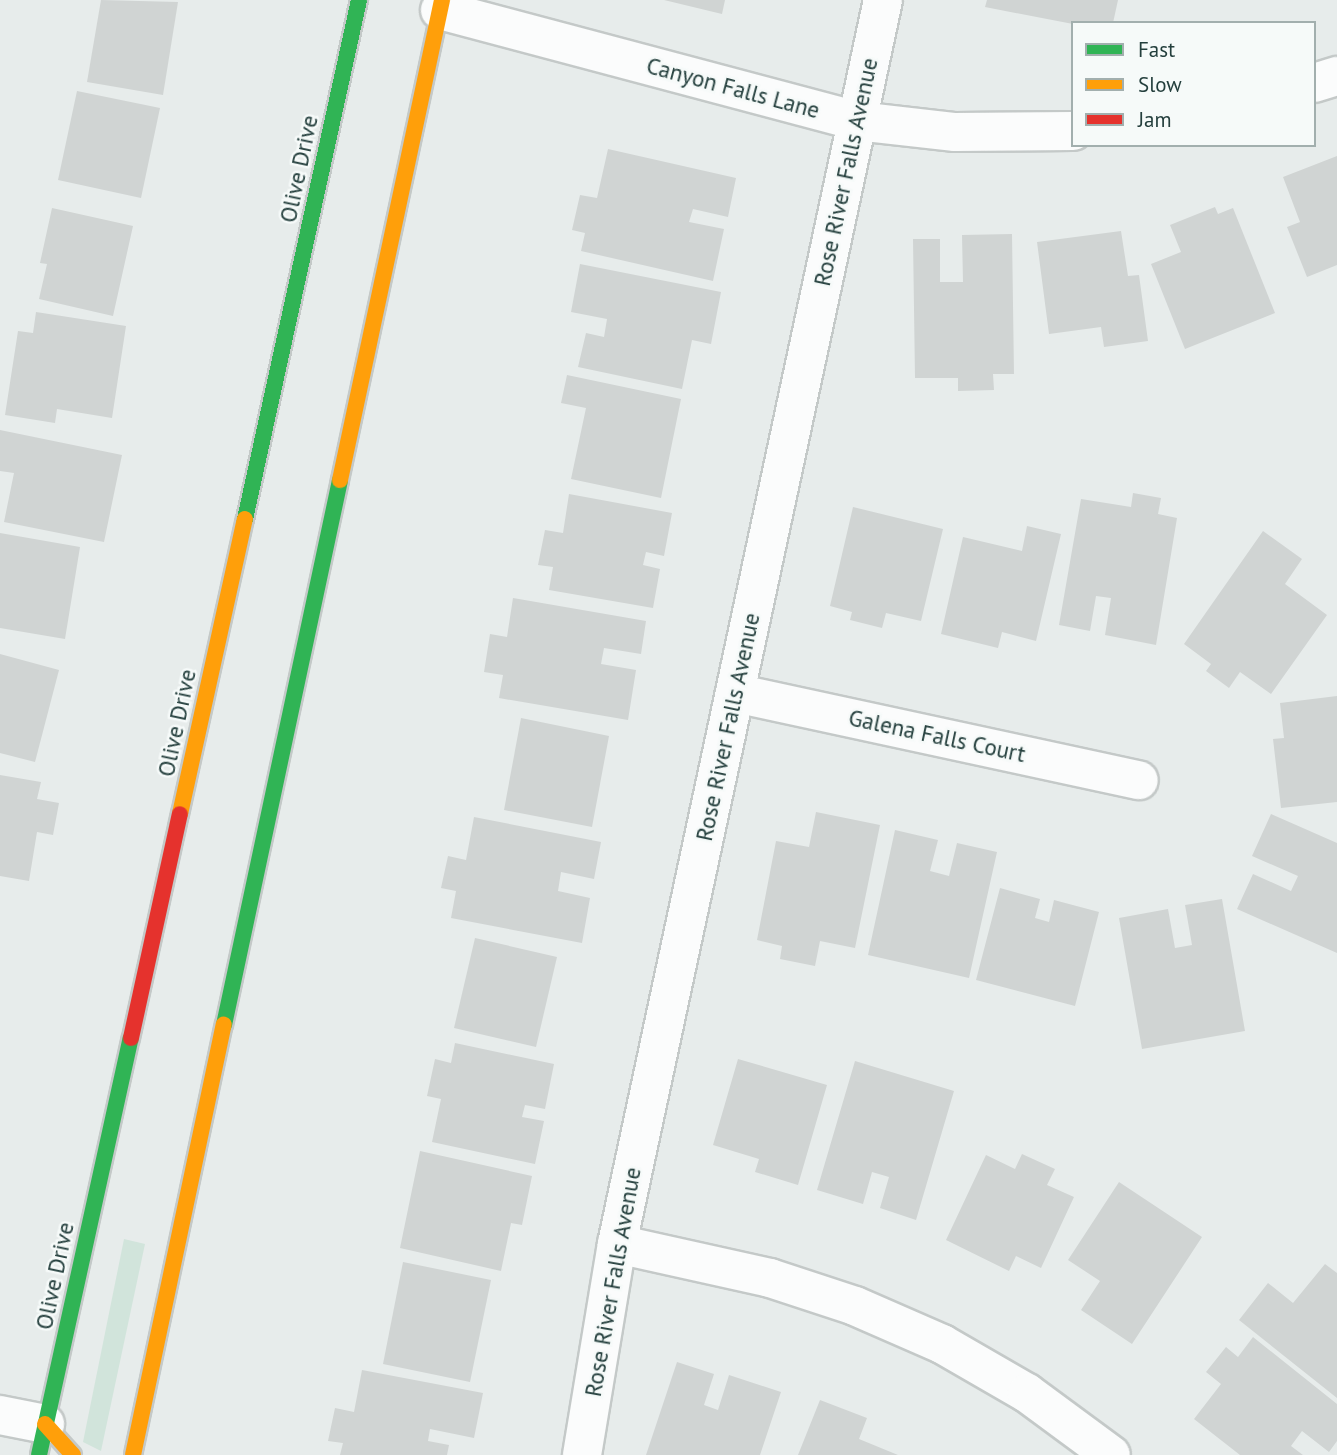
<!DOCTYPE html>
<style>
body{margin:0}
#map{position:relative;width:1337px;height:1455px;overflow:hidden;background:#e7eceb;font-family:"PT Sans",sans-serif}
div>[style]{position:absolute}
.green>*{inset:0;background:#d1e4db}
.building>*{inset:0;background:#d0d4d3}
.roads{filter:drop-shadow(2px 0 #c4c9c8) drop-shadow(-2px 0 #c4c9c8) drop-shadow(0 2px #c4c9c8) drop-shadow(0 -2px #c4c9c8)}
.street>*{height:38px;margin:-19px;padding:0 19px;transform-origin:19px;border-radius:19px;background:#fbfcfc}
.fast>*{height:16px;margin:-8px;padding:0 8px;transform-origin:8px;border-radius:8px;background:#30b455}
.slow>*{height:16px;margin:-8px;padding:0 8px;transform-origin:8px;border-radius:8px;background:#ff9f0a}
.jam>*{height:16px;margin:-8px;padding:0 8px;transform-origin:8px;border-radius:8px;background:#e5322d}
span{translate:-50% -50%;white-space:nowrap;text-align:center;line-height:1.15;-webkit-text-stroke:5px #f6faf9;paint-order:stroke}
.street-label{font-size:23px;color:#243f3d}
.legend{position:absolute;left:1071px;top:21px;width:245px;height:126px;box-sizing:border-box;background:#f6faf9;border:2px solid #a2afae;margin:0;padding:9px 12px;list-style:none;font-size:21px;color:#243f3d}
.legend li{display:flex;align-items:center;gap:14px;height:35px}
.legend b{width:35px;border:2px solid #a2afae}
</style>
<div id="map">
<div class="green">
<i style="clip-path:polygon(124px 1239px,145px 1244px,101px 1451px,83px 1442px)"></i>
</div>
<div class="building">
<i style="clip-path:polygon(101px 0,178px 2px,163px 95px,87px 82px)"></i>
<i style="clip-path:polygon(664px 0,725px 0,722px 14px)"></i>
<i style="clip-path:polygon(987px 0,1118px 0,1113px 23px,1073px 24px,985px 7px)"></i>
<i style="clip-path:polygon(77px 91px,160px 108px,141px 198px,58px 180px)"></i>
<i style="clip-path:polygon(608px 149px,736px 178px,728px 217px,693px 209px,689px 222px,724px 229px,713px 281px,581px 251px,585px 233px,572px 230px,580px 195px,597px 198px)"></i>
<i style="clip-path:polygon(1337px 156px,1337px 265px,1307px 277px,1287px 227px,1300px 222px,1283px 177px)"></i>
<i style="clip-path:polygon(1215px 207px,1218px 214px,1233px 208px,1275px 313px,1185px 349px,1151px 264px,1181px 252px,1170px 225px)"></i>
<i style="clip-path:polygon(52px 208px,133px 226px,113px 316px,39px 299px,47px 264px,40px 263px)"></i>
<i style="clip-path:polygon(1121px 231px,1128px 276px,1139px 275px,1148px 341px,1104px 347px,1101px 327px,1049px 334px,1037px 242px)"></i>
<i style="clip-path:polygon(1012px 234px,1014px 374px,993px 374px,994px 390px,958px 391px,958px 378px,915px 378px,913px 239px,940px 239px,940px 282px,963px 282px,962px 235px)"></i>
<i style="clip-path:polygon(580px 264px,721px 292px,711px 344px,692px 340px,682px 389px,578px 367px,586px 333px,604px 337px,607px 319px,571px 312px)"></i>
<i style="clip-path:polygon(36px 312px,126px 326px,112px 418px,57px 409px,55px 423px,5px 415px,18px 331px,33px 333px)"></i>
<i style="clip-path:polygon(567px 375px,681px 399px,661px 498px,571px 479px,586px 408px,561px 403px)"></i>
<i style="clip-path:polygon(0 430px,122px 455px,104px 542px,4px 522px,14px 473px,0 471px)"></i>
<i style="clip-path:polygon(1133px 493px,1161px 498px,1158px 514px,1177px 518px,1156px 645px,1105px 635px,1111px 598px,1096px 596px,1090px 631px,1059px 625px,1081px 499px,1131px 507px)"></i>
<i style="clip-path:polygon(569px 494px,672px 513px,664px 556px,646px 552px,643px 565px,660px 569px,653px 608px,549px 590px,553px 567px,538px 565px,545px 530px,563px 533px)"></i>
<i style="clip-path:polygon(853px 507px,943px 529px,921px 621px,886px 613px,882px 628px,850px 620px,852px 612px,830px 606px)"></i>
<i style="clip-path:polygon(1027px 526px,1061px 534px,1036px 641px,1002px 632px,998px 648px,941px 634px,963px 537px,1022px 551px)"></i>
<i style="clip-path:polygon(1263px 531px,1302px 559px,1285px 584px,1327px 615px,1271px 694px,1240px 672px,1229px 688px,1206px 671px,1211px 664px,1184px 644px)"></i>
<i style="clip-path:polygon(0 533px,80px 547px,65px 639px,0 628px)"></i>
<i style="clip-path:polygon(513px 598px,646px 621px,641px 654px,604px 648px,601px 664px,636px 670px,628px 720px,499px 698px,503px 675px,484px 672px,490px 634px,507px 637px)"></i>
<i style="clip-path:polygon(0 654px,59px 670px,35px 762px,0 753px)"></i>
<i style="clip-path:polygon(1337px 696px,1337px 802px,1281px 808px,1273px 739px,1284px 738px,1280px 703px)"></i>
<i style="clip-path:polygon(521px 718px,609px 736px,592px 827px,504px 810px)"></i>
<i style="clip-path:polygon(0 775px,41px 782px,37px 799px,59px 803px,53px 835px,37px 832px,29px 881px,0 876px)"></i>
<i style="clip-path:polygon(816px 812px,880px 825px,855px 948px,820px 941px,815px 966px,780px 959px,782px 946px,757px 940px,776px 841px,809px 847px)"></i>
<i style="clip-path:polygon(1271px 814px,1337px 843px,1337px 953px,1237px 909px,1253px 874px,1291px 891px,1298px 876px,1252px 856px)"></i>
<i style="clip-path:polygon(474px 817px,601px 842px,594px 879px,561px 872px,558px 891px,590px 898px,582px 943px,451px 918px,456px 891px,441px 888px,448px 856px,466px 860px)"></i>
<i style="clip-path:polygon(895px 830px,938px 840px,930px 871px,949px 876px,957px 843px,997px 852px,969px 978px,868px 955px)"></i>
<i style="clip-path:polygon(1000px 888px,1040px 899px,1035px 918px,1049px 922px,1054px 900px,1099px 912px,1075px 1006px,976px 980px)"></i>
<i style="clip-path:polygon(1222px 899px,1245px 1031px,1142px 1049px,1119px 918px,1168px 909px,1175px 948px,1192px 945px,1185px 905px)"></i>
<i style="clip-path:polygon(475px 938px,557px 957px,536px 1047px,454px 1028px)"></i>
<i style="clip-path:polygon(455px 1043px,554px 1064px,545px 1109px,525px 1105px,522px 1117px,544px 1121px,535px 1164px,432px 1142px,441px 1099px,427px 1096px,435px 1059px,451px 1063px)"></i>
<i style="clip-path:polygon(738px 1059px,827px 1085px,798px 1185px,755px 1172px,759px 1159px,713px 1145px)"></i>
<i style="clip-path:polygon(855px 1061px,954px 1091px,916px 1220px,880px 1208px,889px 1177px,872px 1172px,863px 1204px,817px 1190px)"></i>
<i style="clip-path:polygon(420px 1151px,532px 1176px,522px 1225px,511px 1223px,501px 1271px,400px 1248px)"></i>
<i style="clip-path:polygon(1022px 1154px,1055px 1169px,1047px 1185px,1074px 1197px,1041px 1268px,1016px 1256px,1009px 1271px,946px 1240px,986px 1155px,1015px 1169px)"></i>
<i style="clip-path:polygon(1119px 1182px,1202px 1237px,1132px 1344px,1081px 1310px,1100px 1281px,1068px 1260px)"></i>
<i style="clip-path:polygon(403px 1262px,491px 1280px,470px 1382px,383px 1364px)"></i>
<i style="clip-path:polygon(1325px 1264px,1337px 1273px,1337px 1398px,1239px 1320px,1268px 1283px,1293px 1303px)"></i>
<i style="clip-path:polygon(1253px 1337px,1337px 1404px,1337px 1441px,1329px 1452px,1302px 1431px,1291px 1446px,1303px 1455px,1240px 1455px,1194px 1419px,1221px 1384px,1206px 1372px,1226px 1347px,1238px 1357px)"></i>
<i style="clip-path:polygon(677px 1362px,714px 1374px,704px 1405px,718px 1410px,729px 1375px,781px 1392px,760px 1455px,646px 1455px)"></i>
<i style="clip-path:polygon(362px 1370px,483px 1393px,474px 1438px,430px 1429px,428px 1441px,449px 1445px,447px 1455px,340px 1455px,343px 1443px,328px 1441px,335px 1408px,354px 1412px)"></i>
<i style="clip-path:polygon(820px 1400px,867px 1418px,859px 1439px,898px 1455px,798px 1455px)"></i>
</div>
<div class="roads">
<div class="street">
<i style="left:440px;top:10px;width:432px;rotate:14.9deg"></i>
<i style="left:857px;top:121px;width:99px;rotate:6.4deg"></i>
<i style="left:955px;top:132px;width:118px;rotate:-0.5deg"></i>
<i style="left:1314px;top:83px;width:24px;rotate:-17deg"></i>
<i style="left:735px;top:693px;width:413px;rotate:12.2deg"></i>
<i style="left:617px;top:1244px;width:157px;rotate:12.5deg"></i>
<i style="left:770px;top:1278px;width:89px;rotate:18.2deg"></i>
<i style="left:855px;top:1306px;width:95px;rotate:23.6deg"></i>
<i style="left:942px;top:1344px;width:98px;rotate:30deg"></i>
<i style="left:1027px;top:1393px;width:104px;rotate:36.4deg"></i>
<i style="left:0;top:1415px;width:46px;rotate:11.3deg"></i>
<i style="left:582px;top:1455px;width:214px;rotate:-80.6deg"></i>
<i style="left:617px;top:1244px;width:1272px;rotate:-77.93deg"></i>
</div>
<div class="fast">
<i style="left:245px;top:519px;width:531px;rotate:-77.61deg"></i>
<i style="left:224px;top:1025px;width:557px;rotate:-77.98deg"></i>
<i style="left:39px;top:1455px;width:427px;rotate:-77.6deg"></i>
</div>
<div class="slow">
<i style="left:340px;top:480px;width:491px;rotate:-78deg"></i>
<i style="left:180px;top:814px;width:302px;rotate:-77.6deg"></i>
<i style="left:45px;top:1424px;width:42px;rotate:47.9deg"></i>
<i style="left:133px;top:1455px;width:440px;rotate:-78.1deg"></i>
</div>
<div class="jam">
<i style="left:131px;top:1038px;width:229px;rotate:-77.7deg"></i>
</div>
</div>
<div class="street-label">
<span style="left:733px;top:88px;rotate:15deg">Canyon Falls Lane</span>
<span style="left:299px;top:169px;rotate:-78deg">Olive Drive</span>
<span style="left:846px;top:172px;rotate:-78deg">Rose River Falls Avenue</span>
<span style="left:177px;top:723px;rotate:-78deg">Olive Drive</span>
<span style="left:728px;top:727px;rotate:-78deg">Rose River Falls Avenue</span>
<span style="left:937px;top:736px;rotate:12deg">Galena Falls Court</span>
<span style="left:55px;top:1276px;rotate:-78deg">Olive Drive</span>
<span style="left:613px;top:1282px;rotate:-80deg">Rose River Falls Avenue</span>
</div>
<ul class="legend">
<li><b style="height:9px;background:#30b455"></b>Fast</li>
<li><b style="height:9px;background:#ff9f0a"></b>Slow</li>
<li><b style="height:9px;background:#e5322d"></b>Jam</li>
</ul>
</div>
